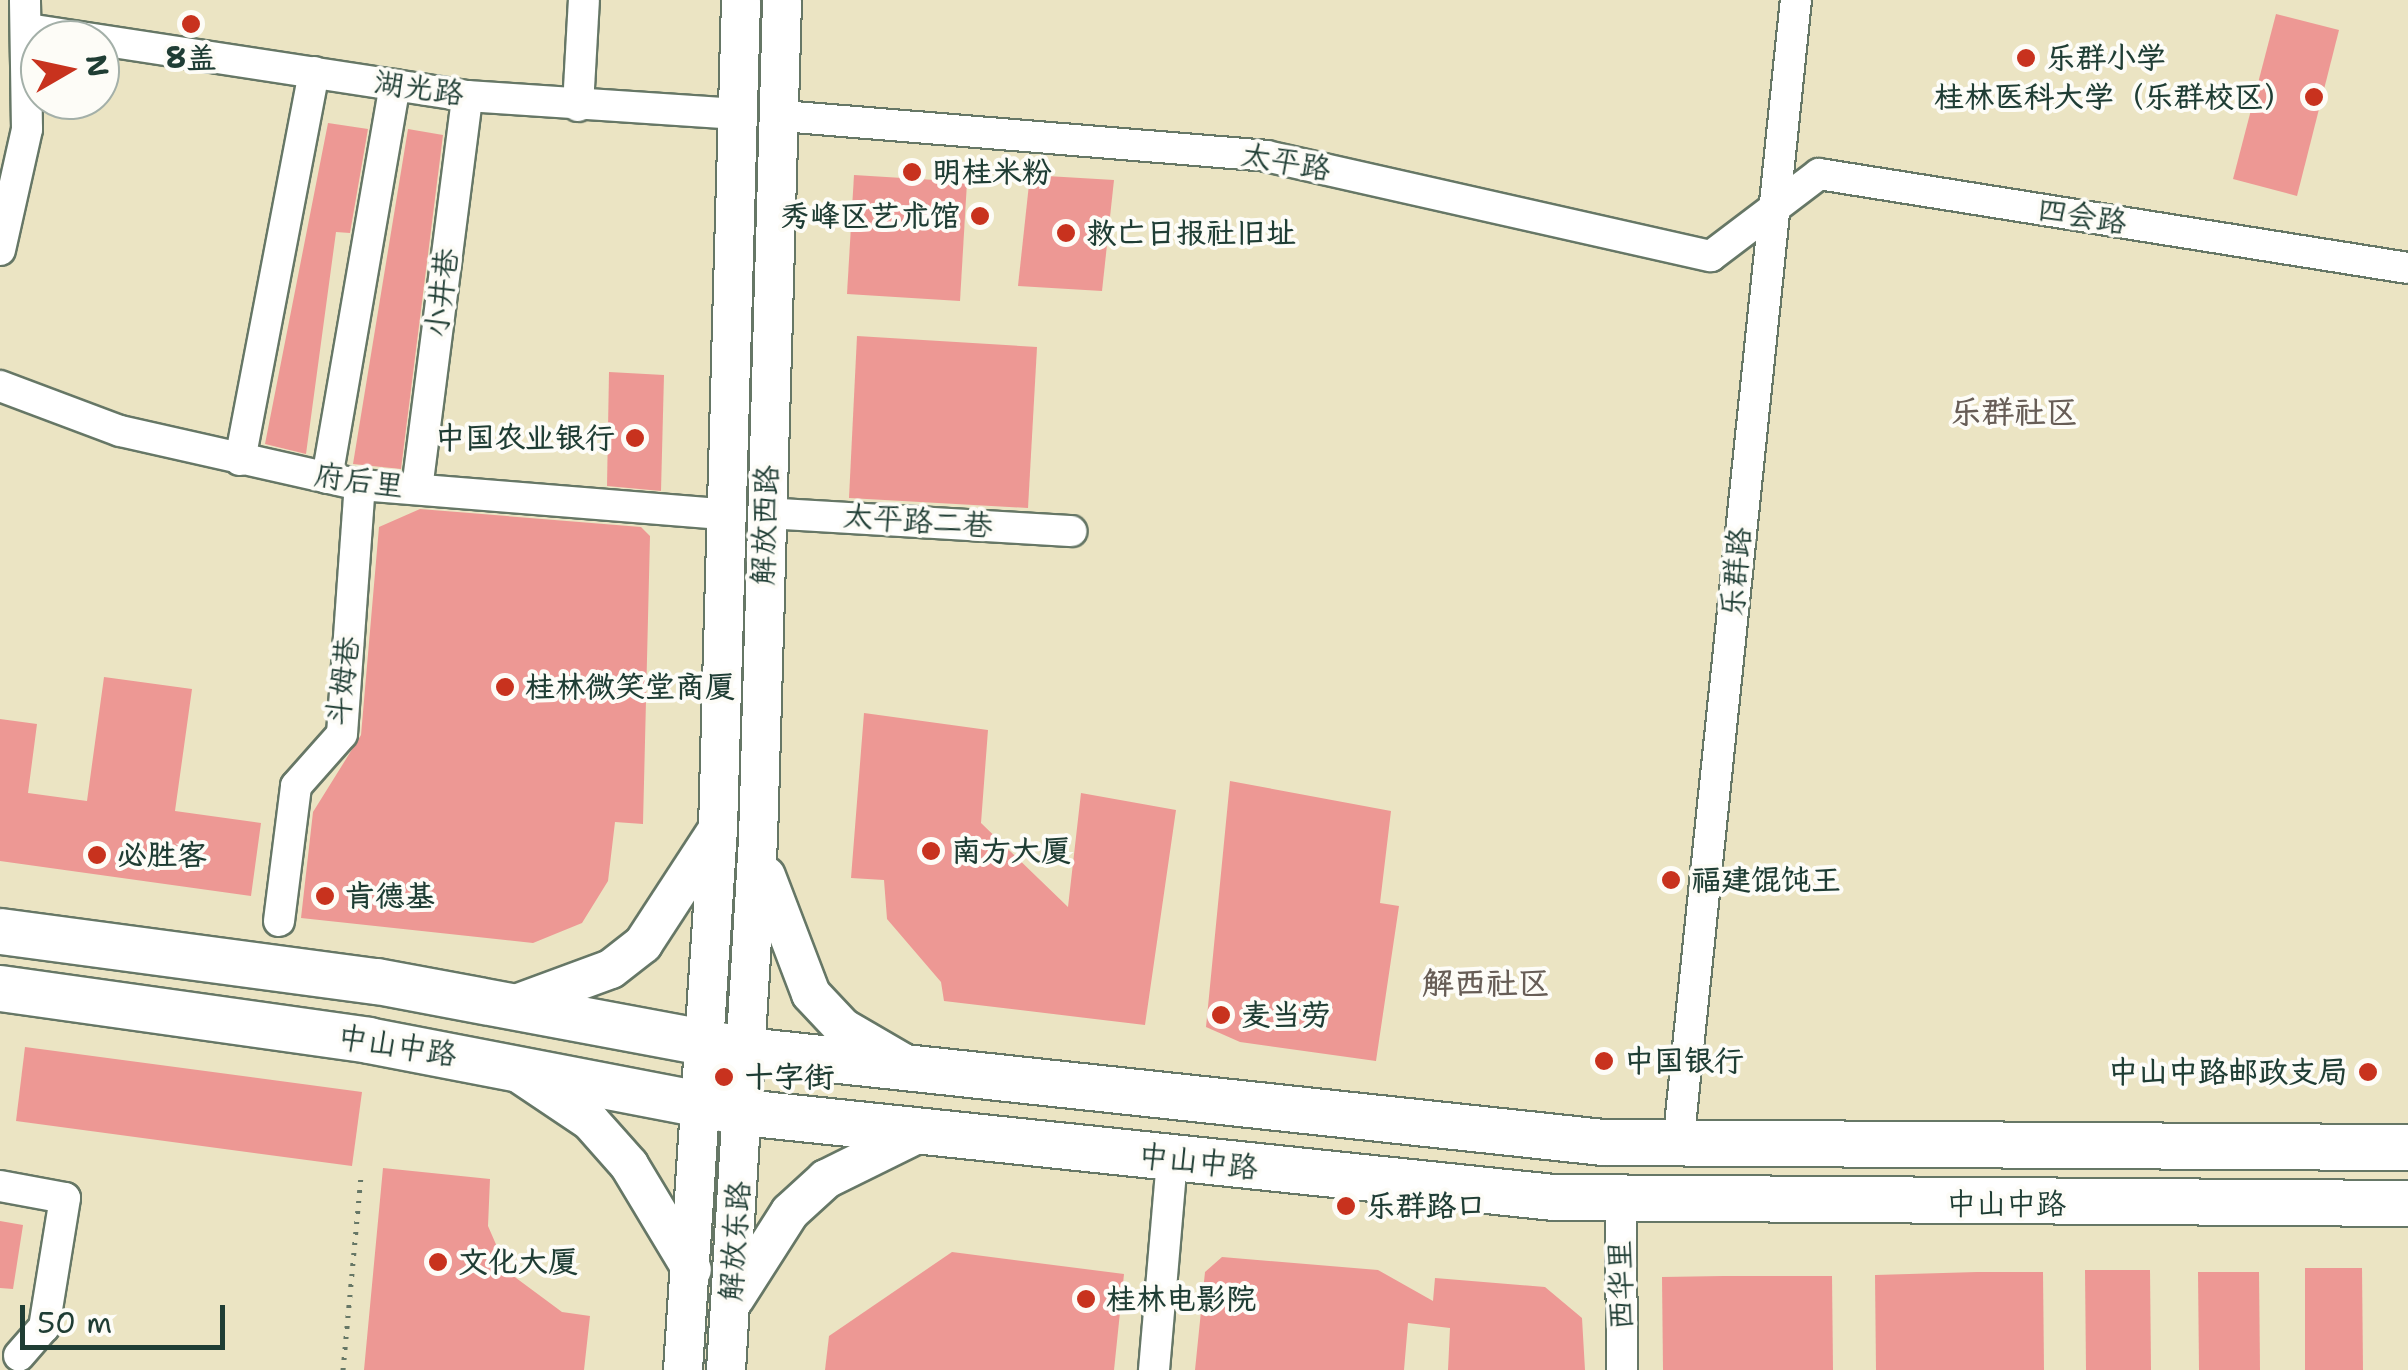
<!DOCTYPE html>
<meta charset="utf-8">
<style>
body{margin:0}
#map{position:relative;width:2408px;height:1370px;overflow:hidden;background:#ebe4c3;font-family:"Shantell Sans","LXGW WenKai TC",sans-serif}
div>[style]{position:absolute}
.building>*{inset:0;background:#ed9894}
.path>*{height:5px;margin-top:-2.5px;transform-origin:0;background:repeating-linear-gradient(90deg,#676 0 2.5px,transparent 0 10.5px)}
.roads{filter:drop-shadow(2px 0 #676) drop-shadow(-2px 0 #676) drop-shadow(0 2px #676) drop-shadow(0 -2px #676)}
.minor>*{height:30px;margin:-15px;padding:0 15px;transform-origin:15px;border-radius:15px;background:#fff}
.major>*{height:38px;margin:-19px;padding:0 19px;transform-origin:19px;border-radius:19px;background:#fff}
.highway>*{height:45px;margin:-22.5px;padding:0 22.5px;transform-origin:22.5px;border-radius:22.5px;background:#fff}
.dots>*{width:28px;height:28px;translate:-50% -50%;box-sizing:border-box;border:5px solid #fdfcf7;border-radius:50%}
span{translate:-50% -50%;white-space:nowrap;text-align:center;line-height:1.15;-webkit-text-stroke:8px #fdfcf7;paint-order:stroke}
.poi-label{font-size:30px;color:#1f3d34;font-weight:700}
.left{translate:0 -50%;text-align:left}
.right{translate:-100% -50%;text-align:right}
.street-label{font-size:30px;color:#1f3d34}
.neighbourhood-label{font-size:32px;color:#675d56;font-weight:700}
.north{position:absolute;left:20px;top:20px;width:100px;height:100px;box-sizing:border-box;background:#fdfcf7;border:2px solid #a4b0a9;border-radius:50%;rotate:81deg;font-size:28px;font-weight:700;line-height:40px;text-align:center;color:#1f3d34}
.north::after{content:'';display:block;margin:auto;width:35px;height:45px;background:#c8321e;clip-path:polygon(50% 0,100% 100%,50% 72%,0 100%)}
.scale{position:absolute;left:20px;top:1305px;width:205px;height:45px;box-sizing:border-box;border:5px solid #1f3d34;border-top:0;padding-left:12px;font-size:30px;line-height:35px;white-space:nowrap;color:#1f3d34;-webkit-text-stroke:8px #fdfcf7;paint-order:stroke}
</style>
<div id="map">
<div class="building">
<i style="clip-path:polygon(2276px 14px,2339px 30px,2297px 196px,2233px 179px)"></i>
<i style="clip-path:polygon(328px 123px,368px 129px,350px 233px,336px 232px,306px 454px,265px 444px)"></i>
<i style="clip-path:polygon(408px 129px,443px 135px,401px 469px,353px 464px)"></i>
<i style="clip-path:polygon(854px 175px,967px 182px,960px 301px,847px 294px)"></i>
<i style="clip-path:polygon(1030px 175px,1114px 180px,1102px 291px,1018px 286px)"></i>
<i style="clip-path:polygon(857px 336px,1037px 347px,1028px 508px,849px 498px)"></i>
<i style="clip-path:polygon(609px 372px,664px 375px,661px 491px,607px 486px)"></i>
<i style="clip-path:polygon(420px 509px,641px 527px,650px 536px,643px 824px,615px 822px,608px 881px,582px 923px,533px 943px,301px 918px,313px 812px,361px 735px,379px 527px)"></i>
<i style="clip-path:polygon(104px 677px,192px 689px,175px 811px,261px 823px,251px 896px,0 861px,0 719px,37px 724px,28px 793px,87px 801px)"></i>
<i style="clip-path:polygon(864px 713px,988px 730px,981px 823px,1068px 907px,1081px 793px,1176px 810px,1145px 1025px,944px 1001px,941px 982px,887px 919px,884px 880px,851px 878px)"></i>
<i style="clip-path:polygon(1230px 781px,1391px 811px,1380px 903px,1399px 906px,1376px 1061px,1240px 1042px,1206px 1027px)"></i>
<i style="clip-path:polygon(25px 1047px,362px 1092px,352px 1166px,16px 1121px)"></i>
<i style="clip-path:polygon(383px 1168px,490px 1179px,488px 1226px,508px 1272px,562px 1312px,590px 1316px,584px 1370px,364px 1370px)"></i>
<i style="clip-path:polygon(0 1221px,23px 1225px,13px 1289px,0 1288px)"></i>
<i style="clip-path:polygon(952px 1252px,1124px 1274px,1114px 1370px,825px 1370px,829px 1336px)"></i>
<i style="clip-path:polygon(1222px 1257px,1378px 1270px,1433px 1301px,1435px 1278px,1545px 1287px,1582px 1318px,1585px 1370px,1448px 1370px,1450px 1328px,1408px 1323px,1404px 1370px,1195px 1370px,1205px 1272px)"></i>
<i style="clip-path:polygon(2305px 1268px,2362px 1268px,2363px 1370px,2305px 1370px)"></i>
<i style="clip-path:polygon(2085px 1270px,2150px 1270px,2151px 1370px,2086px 1370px)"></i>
<i style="clip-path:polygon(1977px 1272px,2043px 1272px,2044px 1370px,1876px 1370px,1875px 1275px)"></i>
<i style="clip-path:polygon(2198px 1272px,2259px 1272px,2260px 1370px,2199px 1370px)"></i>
<i style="clip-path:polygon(1723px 1276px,1832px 1276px,1833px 1370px,1663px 1370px,1662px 1277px)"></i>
</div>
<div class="path">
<i style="left:343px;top:1370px;width:194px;rotate:-84.7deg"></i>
</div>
<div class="roads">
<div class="minor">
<i style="left:28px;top:29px;width:444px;rotate:8.7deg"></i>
<i style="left:467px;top:96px;width:275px;rotate:3.8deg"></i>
<i style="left:578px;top:106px;width:106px;rotate:-86.8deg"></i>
<i style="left:782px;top:116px;width:486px;rotate:4.7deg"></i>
<i style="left:1266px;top:156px;width:456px;rotate:12.7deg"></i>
<i style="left:1711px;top:256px;width:136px;rotate:-37.2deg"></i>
<i style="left:1819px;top:174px;width:596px;rotate:9.07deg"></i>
<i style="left:0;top:250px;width:124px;rotate:-77.4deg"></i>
<i style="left:27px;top:129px;width:129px;rotate:-90.9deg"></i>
<i style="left:0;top:386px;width:128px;rotate:20.6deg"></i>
<i style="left:120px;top:431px;width:246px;rotate:12.7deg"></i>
<i style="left:360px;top:485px;width:370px;rotate:4.6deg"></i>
<i style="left:240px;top:460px;width:395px;rotate:-79.2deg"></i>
<i style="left:327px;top:478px;width:399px;rotate:-80.2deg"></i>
<i style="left:417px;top:489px;width:396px;rotate:-82.7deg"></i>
<i style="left:765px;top:513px;width:307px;rotate:3.4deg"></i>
<i style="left:279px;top:921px;width:136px;rotate:-82.8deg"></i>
<i style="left:296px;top:786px;width:69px;rotate:-48.5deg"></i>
<i style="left:342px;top:734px;width:250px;rotate:-85.9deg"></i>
<i style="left:1678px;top:1145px;width:1151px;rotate:-84.12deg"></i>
<i style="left:0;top:1186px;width:66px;rotate:10.5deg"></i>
<i style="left:65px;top:1198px;width:131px;rotate:99.2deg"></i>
<i style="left:44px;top:1327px;width:38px;rotate:131deg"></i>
<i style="left:1621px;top:1200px;width:170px;rotate:89.7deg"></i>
<i style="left:1154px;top:1370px;width:211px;rotate:-85.1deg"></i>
</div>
<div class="major">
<i style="left:766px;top:876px;width:126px;rotate:69.1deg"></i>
<i style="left:811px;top:994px;width:47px;rotate:46.7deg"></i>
<i style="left:843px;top:1028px;width:72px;rotate:30.1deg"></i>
<i style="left:513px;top:1005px;width:104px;rotate:-20.2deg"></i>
<i style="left:611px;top:969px;width:41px;rotate:-38deg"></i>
<i style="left:643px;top:944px;width:130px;rotate:-56.9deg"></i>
<i style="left:514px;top:1070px;width:92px;rotate:33.9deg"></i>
<i style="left:590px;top:1121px;width:59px;rotate:48.4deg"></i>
<i style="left:629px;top:1165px;width:122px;rotate:59deg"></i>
<i style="left:735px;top:1298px;width:102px;rotate:-57.4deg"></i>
<i style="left:790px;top:1212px;width:49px;rotate:-42.5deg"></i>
<i style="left:826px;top:1179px;width:102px;rotate:-26.3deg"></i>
<i style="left:683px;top:1370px;width:542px;rotate:-86.3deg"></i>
<i style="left:718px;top:829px;width:829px;rotate:-88.41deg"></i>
<i style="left:726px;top:1370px;width:532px;rotate:-86.55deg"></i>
<i style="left:758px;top:839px;width:839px;rotate:-88.36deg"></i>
</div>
<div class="highway">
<i style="left:0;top:931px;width:380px;rotate:7.6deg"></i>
<i style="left:377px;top:981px;width:375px;rotate:10.6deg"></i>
<i style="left:746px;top:1050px;width:862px;rotate:6.13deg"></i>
<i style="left:1603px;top:1142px;width:805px;rotate:0.36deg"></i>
<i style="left:0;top:988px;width:372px;rotate:8deg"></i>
<i style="left:368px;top:1040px;width:382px;rotate:10.9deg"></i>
<i style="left:743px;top:1112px;width:814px;rotate:5.99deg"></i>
<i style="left:1553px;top:1197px;width:855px;rotate:0.4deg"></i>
</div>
</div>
<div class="dots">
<i style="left:191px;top:24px;background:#c8321e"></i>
<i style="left:2026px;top:58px;background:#c8321e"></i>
<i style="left:2314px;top:97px;background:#c8321e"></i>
<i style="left:912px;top:172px;background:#c8321e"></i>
<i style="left:980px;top:216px;background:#c8321e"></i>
<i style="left:1066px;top:233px;background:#c8321e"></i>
<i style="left:635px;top:438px;background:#c8321e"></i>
<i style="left:505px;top:687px;background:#c8321e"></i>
<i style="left:931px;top:851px;background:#c8321e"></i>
<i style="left:97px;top:855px;background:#c8321e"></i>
<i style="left:1671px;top:880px;background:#c8321e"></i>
<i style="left:325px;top:896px;background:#c8321e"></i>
<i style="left:1221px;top:1015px;background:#c8321e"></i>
<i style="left:1604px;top:1061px;background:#c8321e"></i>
<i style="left:2368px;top:1072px;background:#c8321e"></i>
<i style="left:724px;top:1077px;background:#c8321e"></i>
<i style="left:1346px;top:1206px;background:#c8321e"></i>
<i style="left:438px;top:1262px;background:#c8321e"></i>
<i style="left:1086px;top:1299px;background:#c8321e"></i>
</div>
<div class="poi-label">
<span style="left:191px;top:58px">8盖</span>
<span class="left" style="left:2046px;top:58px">乐群小学</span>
<span class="right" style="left:2294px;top:97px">桂林医科大学（乐群校区）</span>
<span class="left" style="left:932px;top:172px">明桂米粉</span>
<span class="right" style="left:960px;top:216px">秀峰区艺术馆</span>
<span class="left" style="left:1086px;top:233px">救亡日报社旧址</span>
<span class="right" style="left:615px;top:438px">中国农业银行</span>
<span class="left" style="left:525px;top:687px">桂林微笑堂商厦</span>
<span class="left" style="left:951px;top:851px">南方大厦</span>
<span class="left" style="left:117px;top:855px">必胜客</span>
<span class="left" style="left:1691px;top:880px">福建馄饨王</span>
<span class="left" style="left:345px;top:896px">肯德基</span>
<span class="left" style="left:1241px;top:1015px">麦当劳</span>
<span class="left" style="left:1624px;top:1061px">中国银行</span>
<span class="right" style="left:2348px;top:1072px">中山中路邮政支局</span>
<span class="left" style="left:744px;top:1077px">十字街</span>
<span class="left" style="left:1366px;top:1206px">乐群路口</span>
<span class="left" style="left:458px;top:1262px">文化大厦</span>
<span class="left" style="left:1106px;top:1299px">桂林电影院</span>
</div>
<div class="street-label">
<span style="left:419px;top:88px;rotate:8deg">湖光路</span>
<span style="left:1286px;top:162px;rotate:10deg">太平路</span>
<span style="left:2082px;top:216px;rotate:9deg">四会路</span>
<span style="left:442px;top:293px;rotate:-83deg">小井巷</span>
<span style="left:359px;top:481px;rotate:8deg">府后里</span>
<span style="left:918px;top:521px;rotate:4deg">太平路二巷</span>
<span style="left:765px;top:525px;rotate:-88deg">解放西路</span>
<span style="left:1736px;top:572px;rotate:-85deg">乐群路</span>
<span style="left:343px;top:681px;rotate:-83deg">斗姆巷</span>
<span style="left:397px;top:1046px;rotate:9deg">中山中路</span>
<span style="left:1198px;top:1162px;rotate:6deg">中山中路</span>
<span style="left:2006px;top:1204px">中山中路</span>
<span style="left:735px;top:1241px;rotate:-86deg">解放东路</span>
<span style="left:1621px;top:1285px;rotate:-91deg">西华里</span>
</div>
<div class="neighbourhood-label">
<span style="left:2014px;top:412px">乐群社区</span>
<span style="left:1486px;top:983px">解西社区</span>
</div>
<div class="north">N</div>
<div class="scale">50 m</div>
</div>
